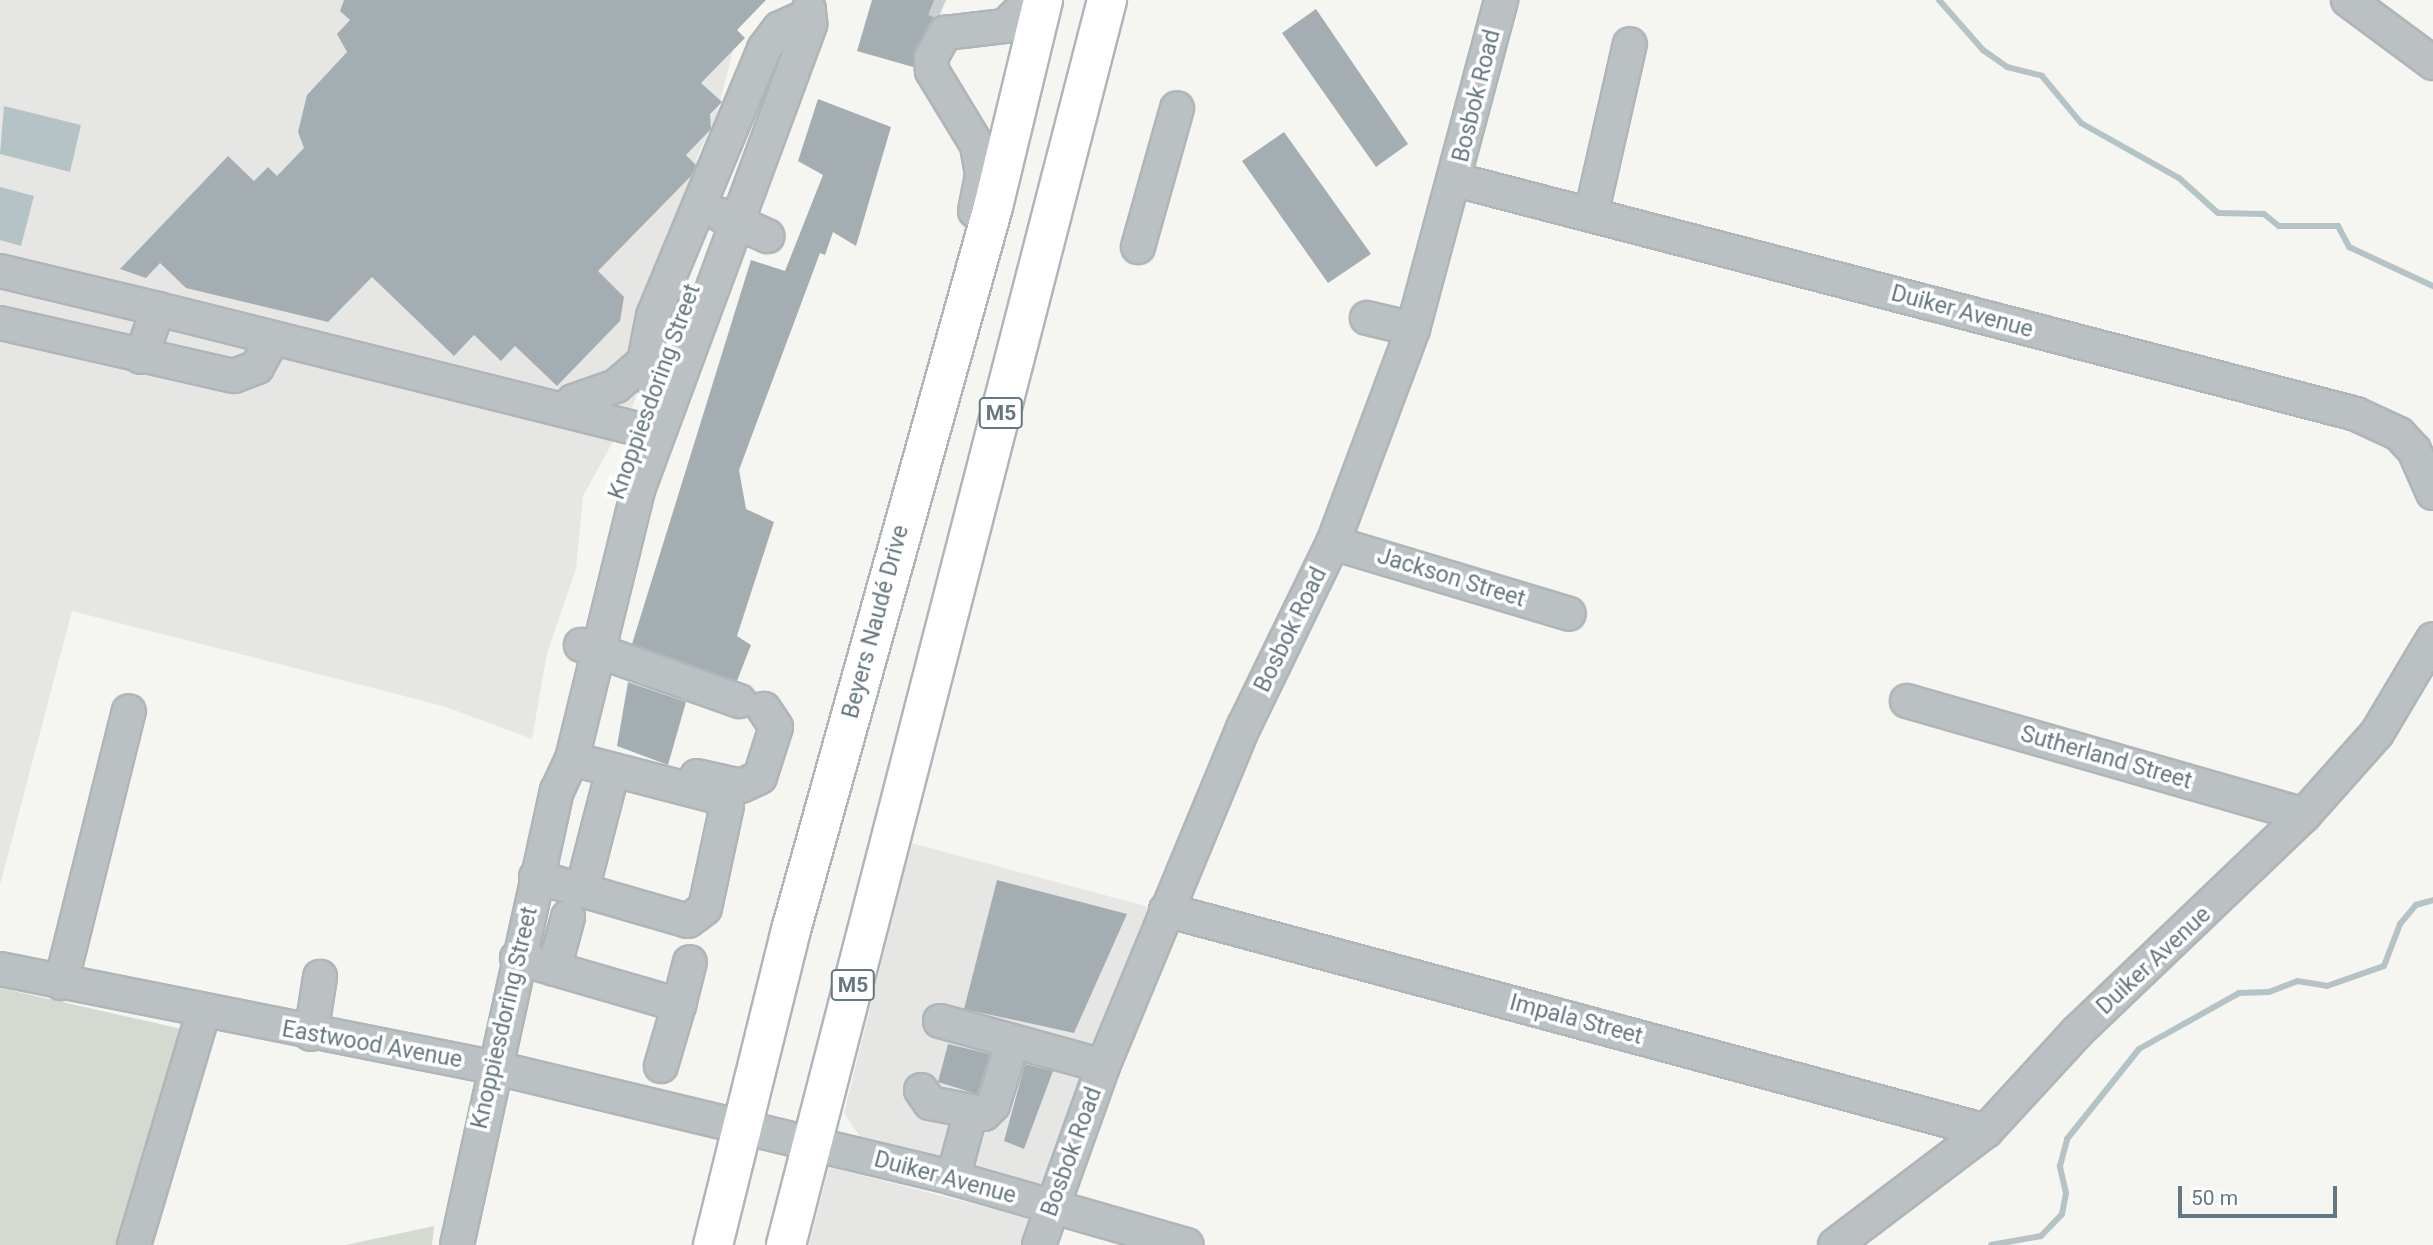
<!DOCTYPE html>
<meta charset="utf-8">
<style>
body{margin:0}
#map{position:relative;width:2433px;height:1245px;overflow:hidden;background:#f5f5f1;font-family:Roboto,sans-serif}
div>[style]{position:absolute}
.built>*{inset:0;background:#e6e6e5}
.green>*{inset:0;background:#d5dad1}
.water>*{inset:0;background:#b5c3c6}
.stream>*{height:6px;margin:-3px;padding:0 3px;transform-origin:3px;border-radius:3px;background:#b5c3c6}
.building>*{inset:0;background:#a4aeb2}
.minor-tunnel>*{height:32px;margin-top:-16px;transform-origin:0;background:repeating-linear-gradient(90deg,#cad0cf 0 32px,transparent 0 48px)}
.roads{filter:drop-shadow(2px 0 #afb5b8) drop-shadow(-2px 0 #afb5b8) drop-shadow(0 2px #afb5b8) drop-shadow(0 -2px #afb5b8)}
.minor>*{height:32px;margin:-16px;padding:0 16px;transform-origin:16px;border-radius:16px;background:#bbc1c3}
.major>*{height:38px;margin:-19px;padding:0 19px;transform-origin:19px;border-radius:19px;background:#fff}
span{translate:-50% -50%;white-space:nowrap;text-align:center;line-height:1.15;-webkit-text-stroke:7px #fff;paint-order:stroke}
.shield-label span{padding:2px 5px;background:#fff;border:2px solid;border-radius:5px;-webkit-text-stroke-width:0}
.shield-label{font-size:21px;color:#657881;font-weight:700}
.street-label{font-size:23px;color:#657881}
.scale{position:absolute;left:2178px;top:1186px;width:159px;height:32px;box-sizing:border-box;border:4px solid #657881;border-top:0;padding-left:9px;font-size:21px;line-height:24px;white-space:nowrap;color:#657881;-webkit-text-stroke:5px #fff;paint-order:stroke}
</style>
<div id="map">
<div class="built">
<i style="clip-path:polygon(0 0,765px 0,739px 27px,716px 117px,696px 159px,721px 190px,633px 405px,583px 496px,576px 569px,547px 653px,532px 739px,443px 706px,72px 611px,0 885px)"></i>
<i style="clip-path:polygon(911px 843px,1160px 910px,1045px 1195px,866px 1146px,844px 1113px)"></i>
<i style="clip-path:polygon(829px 1167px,1043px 1222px,1050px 1245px,809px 1245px)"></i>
</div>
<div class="green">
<i style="clip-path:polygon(0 988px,200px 1033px,129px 1245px,0 1245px)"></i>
<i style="clip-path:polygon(434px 1226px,432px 1245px,346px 1245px)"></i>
</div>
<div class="water">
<i style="clip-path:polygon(4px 106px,81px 125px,70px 172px,0 154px)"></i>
<i style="clip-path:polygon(0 187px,34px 196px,21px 246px,0 240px)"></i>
</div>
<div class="stream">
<i style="left:1939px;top:0;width:67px;rotate:48.7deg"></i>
<i style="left:1983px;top:50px;width:29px;rotate:35deg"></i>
<i style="left:2007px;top:67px;width:36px;rotate:14deg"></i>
<i style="left:2042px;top:76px;width:61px;rotate:50.3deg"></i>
<i style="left:2081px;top:123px;width:112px;rotate:29.3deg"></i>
<i style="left:2179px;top:178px;width:52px;rotate:41.9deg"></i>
<i style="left:2218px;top:213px;width:46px;rotate:1.2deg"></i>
<i style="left:2264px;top:214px;width:19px;rotate:39deg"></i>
<i style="left:2279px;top:226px;width:59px"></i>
<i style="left:2338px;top:226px;width:24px;rotate:62deg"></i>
<i style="left:2349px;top:247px;width:93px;rotate:24.9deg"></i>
<i style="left:1991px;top:1245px;width:51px;rotate:-10.2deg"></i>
<i style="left:2041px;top:1236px;width:30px;rotate:-46deg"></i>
<i style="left:2062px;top:1214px;width:21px;rotate:-79deg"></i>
<i style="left:2066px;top:1193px;width:28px;rotate:-103deg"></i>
<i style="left:2060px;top:1166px;width:28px;rotate:-75deg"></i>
<i style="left:2067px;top:1139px;width:115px;rotate:-51.3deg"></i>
<i style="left:2139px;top:1049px;width:115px;rotate:-29.2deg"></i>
<i style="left:2239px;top:993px;width:30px;rotate:-2deg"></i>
<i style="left:2269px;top:992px;width:30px;rotate:-21deg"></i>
<i style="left:2297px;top:981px;width:30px;rotate:9deg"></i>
<i style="left:2327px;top:986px;width:60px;rotate:-19.3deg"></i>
<i style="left:2384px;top:966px;width:45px;rotate:-69.1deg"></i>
<i style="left:2400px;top:924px;width:25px;rotate:-50deg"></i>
<i style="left:2416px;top:905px;width:18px;rotate:-16deg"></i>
</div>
<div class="building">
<i style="clip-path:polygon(344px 0,766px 0,737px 30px,745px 38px,701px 83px,722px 102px,710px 114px,711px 129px,686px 155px,696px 165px,691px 176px,598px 271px,624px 297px,620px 321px,557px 386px,515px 346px,501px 361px,474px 335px,454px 356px,372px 277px,328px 322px,186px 288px,160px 263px,146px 278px,120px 269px,228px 156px,254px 181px,268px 167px,277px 176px,304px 148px,298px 132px,307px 95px,347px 52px,337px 34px,350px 20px,340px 11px)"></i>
<i style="clip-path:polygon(872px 0,946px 0,915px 49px,913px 67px,857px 51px)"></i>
<i style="clip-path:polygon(1316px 9px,1408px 144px,1376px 167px,1282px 33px)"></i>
<i style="clip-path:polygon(818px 99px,891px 127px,856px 246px,833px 232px,825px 255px,820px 253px,739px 470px,746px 509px,774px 522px,737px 636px,751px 645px,737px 681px,632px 644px,751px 260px,785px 271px,823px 175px,798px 161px)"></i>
<i style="clip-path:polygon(1284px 132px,1371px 254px,1328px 283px,1242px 161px)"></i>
<i style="clip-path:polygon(628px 682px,686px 702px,668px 765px,617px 746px)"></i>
<i style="clip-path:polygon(997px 880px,1127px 914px,1074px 1033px,964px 1009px)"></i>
<i style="clip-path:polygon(948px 1044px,990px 1054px,977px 1094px,938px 1082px)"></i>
<i style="clip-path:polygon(1025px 1064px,1053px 1071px,1024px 1149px,1004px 1141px)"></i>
</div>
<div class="minor-tunnel">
<i style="left:934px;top:0;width:11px;rotate:22deg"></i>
</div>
<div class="roads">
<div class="minor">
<i style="left:2348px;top:0;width:106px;rotate:36.5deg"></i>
<i style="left:1456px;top:180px;width:930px;rotate:14.57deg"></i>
<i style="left:2356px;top:414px;width:47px;rotate:24.9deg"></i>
<i style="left:2399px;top:434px;width:22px;rotate:47deg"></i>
<i style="left:2414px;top:450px;width:47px;rotate:66.2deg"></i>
<i style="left:975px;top:211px;width:38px;rotate:-79deg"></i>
<i style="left:982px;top:174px;width:29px;rotate:-100deg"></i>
<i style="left:977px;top:145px;width:87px;rotate:-121.3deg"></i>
<i style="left:932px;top:71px;width:13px;rotate:-94deg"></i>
<i style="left:931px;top:58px;width:29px;rotate:-61deg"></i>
<i style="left:945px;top:33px;width:60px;rotate:-6.7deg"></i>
<i style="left:1005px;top:26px;width:37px;rotate:-45deg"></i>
<i style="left:721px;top:215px;width:51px;rotate:24.5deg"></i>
<i style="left:1591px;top:215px;width:175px;rotate:-77.2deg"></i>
<i style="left:1138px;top:247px;width:144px;rotate:-74.3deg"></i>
<i style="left:0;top:271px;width:163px;rotate:13.5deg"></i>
<i style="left:1367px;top:318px;width:47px;rotate:13.4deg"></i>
<i style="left:0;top:323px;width:240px;rotate:12.8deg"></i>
<i style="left:234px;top:376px;width:25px;rotate:-21deg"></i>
<i style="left:257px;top:367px;width:33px;rotate:-61deg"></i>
<i style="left:141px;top:357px;width:51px;rotate:-70.5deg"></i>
<i style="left:158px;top:309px;width:511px;rotate:14.04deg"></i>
<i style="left:654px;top:383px;width:23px;rotate:-115deg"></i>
<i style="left:644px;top:362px;width:47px;rotate:-78.9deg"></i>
<i style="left:653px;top:316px;width:289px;rotate:-67.4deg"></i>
<i style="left:764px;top:49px;width:26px;rotate:-53deg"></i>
<i style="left:780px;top:28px;width:22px;rotate:-24deg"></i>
<i style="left:573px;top:401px;width:46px;rotate:-19.2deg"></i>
<i style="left:616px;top:386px;width:37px;rotate:-41deg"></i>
<i style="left:1333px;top:543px;width:246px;rotate:16.7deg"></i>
<i style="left:581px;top:645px;width:168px;rotate:19.5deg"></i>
<i style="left:1907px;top:701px;width:413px;rotate:16deg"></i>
<i style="left:697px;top:776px;width:45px;rotate:12.8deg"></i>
<i style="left:741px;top:786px;width:21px;rotate:-25deg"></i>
<i style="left:760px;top:777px;width:52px;rotate:-72.3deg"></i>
<i style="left:776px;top:727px;width:22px;rotate:-124deg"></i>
<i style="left:536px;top:877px;width:158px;rotate:16.1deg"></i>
<i style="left:688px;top:921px;width:21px;rotate:-37deg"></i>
<i style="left:705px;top:908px;width:105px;rotate:-77.9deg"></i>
<i style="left:727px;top:805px;width:12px;rotate:-138deg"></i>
<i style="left:718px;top:797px;width:151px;rotate:-165.4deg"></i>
<i style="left:582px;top:890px;width:124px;rotate:-75.5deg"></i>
<i style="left:1166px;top:910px;width:849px;rotate:15.08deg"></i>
<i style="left:517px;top:958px;width:169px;rotate:16.2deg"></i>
<i style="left:679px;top:1005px;width:44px;rotate:-75.7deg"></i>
<i style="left:0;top:969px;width:502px;rotate:11.27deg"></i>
<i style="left:492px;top:1067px;width:474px;rotate:13.5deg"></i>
<i style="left:953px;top:1178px;width:243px;rotate:16deg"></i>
<i style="left:554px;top:969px;width:54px;rotate:-74.9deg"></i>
<i style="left:61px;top:983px;width:280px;rotate:-76deg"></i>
<i style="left:940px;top:1021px;width:169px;rotate:15.4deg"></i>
<i style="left:311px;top:1034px;width:58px;rotate:-81deg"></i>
<i style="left:661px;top:1066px;width:64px;rotate:-73.6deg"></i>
<i style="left:921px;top:1090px;width:16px;rotate:55deg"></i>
<i style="left:930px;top:1103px;width:42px;rotate:11deg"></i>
<i style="left:971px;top:1111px;width:69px;rotate:105deg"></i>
<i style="left:971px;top:1111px;width:13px;rotate:13deg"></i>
<i style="left:984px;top:1114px;width:13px;rotate:-45deg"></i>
<i style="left:993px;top:1105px;width:67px;rotate:-72.6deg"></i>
<i style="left:134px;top:1245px;width:242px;rotate:-73.4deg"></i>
<i style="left:457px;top:1245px;width:465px;rotate:-77.6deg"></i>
<i style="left:557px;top:791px;width:35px;rotate:-65deg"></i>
<i style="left:572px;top:759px;width:277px;rotate:-76.2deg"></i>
<i style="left:638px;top:490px;width:497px;rotate:-69.7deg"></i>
<i style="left:810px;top:24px;width:15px;rotate:-94deg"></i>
<i style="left:1039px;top:1245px;width:190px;rotate:-70.3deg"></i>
<i style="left:1103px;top:1066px;width:368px;rotate:-67.5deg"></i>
<i style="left:1244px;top:726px;width:203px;rotate:-64.1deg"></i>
<i style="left:1333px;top:543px;width:228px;rotate:-69.5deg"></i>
<i style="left:1413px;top:329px;width:341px;rotate:-75deg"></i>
<i style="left:1835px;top:1245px;width:189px;rotate:-37.1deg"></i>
<i style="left:1986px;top:1131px;width:134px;rotate:-47.4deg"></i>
<i style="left:2077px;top:1032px;width:314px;rotate:-43.7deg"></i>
<i style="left:2304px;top:815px;width:110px;rotate:-48.3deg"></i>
<i style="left:2377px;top:733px;width:109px;rotate:-59.2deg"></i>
</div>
<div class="major">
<i style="left:713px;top:1245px;width:325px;rotate:-76.1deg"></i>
<i style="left:791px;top:930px;width:751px;rotate:-74.39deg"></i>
<i style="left:993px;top:207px;width:213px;rotate:-76.4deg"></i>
<i style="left:786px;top:1245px;width:1286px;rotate:-75.54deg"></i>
</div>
</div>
<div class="shield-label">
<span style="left:1001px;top:413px">M5</span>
<span style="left:853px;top:985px">M5</span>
</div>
<div class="street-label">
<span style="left:1477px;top:96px;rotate:-76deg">Bosbok Road</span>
<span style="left:1962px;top:312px;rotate:15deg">Duiker Avenue</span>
<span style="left:655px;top:392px;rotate:-70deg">Knoppiesdoring Street</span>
<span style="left:1451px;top:578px;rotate:17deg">Jackson Street</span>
<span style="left:876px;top:622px;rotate:-75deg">Beyers Naudé Drive</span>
<span style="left:1291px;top:630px;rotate:-64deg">Bosbok Road</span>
<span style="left:2106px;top:758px;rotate:16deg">Sutherland Street</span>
<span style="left:2154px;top:961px;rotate:-43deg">Duiker Avenue</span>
<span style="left:505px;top:1018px;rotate:-77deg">Knoppiesdoring Street</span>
<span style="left:1576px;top:1020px;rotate:15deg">Impala Street</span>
<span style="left:372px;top:1045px;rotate:10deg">Eastwood Avenue</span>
<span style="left:1072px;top:1152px;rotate:-70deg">Bosbok Road</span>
<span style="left:945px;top:1178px;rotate:15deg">Duiker Avenue</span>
</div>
<div class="scale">50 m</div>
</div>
